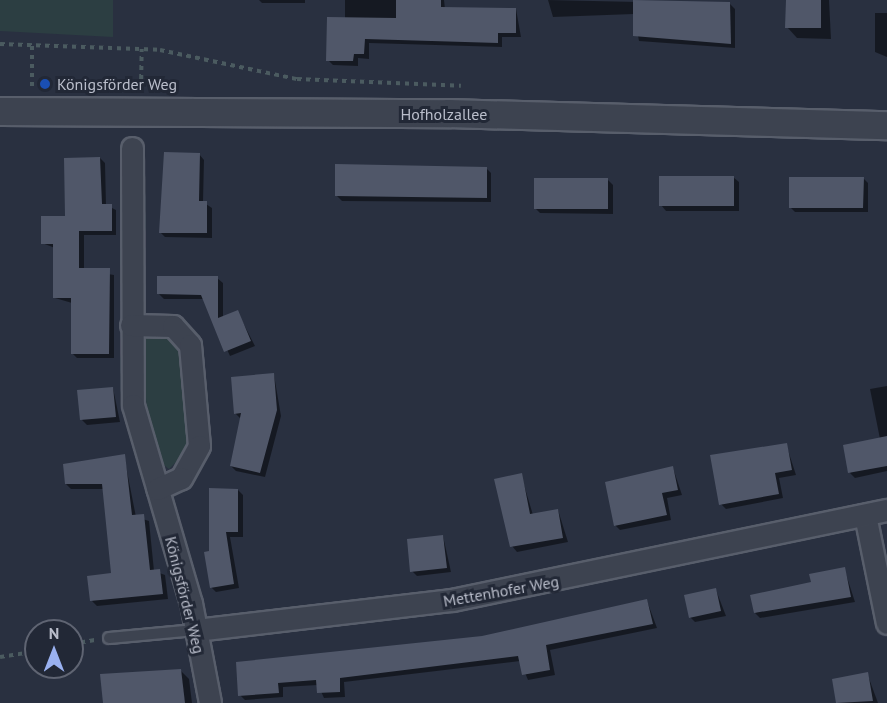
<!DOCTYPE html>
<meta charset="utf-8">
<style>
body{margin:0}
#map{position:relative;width:887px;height:703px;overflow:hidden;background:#293040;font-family:"PT Sans",sans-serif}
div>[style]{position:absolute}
.green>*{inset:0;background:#2c3e42}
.shadow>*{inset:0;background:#0007}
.building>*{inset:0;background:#505769}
.path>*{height:4px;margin-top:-2px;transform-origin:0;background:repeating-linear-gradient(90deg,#4b5b60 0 4.5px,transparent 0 9px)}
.roads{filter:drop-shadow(2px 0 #585e6b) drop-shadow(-2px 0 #585e6b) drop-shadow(0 2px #585e6b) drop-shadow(0 -2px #585e6b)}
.service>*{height:10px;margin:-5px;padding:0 5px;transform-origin:5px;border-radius:5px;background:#3d4350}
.minor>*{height:21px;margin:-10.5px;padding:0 10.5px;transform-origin:10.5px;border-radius:10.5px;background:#3d4350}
.tertiary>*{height:27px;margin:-13.5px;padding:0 13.5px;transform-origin:13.5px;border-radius:13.5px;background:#3d4350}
.dots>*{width:16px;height:16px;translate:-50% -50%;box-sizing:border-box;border:3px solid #222836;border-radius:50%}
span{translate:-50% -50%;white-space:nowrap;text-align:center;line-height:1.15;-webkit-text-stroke:6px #222836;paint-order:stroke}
.poi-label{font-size:16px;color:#babecb}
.left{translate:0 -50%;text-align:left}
.street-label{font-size:16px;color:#babecb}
.north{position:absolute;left:24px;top:619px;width:60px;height:60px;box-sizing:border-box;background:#222836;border:2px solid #5f6472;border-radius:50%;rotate:0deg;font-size:16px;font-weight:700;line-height:24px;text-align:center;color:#babecb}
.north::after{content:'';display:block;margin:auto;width:21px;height:27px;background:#9ab1f0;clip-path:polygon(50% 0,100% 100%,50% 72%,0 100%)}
</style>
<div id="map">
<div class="green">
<i style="clip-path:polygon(0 0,113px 0,113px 37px,0 31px)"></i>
<i style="clip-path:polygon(143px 335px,171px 335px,181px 349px,190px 448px,169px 469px,160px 462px,147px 419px)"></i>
</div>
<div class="shadow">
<i style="clip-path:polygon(259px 0,305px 0,305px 3px,262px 3px)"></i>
<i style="clip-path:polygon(345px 0,444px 0,445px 9px,516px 9px,521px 37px,502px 37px,502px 47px,369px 43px,369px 59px,358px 58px,358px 66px,333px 65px,328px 60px,345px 19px)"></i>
<i style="clip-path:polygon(548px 0,730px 4px,735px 9px,735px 48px,639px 41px,634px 14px,553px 17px)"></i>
<i style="clip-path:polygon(787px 0,829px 0,831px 39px,797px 38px,787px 27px)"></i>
<i style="clip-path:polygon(875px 13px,887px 13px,887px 57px,875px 52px)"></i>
<i style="clip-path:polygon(199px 154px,204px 160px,203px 202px,212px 208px,212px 238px,165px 237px,160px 232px)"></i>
<i style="clip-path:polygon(100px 158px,105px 163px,106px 205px,116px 210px,116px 235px,84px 235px,84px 270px,114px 275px,114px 358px,77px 358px,72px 353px,72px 303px,55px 298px,55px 248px,42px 243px,67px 218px)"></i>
<i style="clip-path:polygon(486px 168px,491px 173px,491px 202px,342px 201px,337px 196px)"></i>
<i style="clip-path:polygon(733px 177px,739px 182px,739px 211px,666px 211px,661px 205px)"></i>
<i style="clip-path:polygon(863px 178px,868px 183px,868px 212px,795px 212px,790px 207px)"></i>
<i style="clip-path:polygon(608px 180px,613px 185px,613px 214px,540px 213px,535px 208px)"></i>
<i style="clip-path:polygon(217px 278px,223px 283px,223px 317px,237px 311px,255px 346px,230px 356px,204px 299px,164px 299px,159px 294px)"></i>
<i style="clip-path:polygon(274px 375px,281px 416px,265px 477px,236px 471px,231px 466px,241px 419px,235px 413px)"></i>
<i style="clip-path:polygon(887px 386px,887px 471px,855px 478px,850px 473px,880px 439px,870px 389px)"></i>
<i style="clip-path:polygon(113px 388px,120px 422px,87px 425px,82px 420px)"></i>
<i style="clip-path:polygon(786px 444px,796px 475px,779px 478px,783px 498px,726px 509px,721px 504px)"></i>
<i style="clip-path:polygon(124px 456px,136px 517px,149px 521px,154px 571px,165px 575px,168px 599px,97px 606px,92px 601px,113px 575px,104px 489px,71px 489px,66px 484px)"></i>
<i style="clip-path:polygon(673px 468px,682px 495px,667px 498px,671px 520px,620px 530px,615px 525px)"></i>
<i style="clip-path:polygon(521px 475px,533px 515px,558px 510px,568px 542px,517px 552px,512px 546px)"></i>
<i style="clip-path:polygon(238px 490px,243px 495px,243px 537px,230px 537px,239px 588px,216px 592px,211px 587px,211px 553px)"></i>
<i style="clip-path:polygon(443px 536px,451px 572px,417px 576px,412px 571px)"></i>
<i style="clip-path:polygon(844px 568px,855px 602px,760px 618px,755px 613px)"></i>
<i style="clip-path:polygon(716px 590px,726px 616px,695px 622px,690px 617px)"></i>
<i style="clip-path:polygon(647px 601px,657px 628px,550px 650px,555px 675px,528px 680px,520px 661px,344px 682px,345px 697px,324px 698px,318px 685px,283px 687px,283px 697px,245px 700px,240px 695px,237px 663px,482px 638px)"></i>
<i style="clip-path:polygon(180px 670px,189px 679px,192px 703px,106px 703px)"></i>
<i style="clip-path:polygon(867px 673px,878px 703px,838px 703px,833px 680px)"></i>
</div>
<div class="building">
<i style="clip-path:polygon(396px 0,441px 0,441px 7px,516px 8px,516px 33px,498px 33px,498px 43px,365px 39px,364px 54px,354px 54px,353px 61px,326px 61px,327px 17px,396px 18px)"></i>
<i style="clip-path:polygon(633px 0,730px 2px,731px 44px,633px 36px)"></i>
<i style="clip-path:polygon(786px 0,821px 0,821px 28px,785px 28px)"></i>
<i style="clip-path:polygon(164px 152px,200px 153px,199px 201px,207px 201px,207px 233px,159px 233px)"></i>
<i style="clip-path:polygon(100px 157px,102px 204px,112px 204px,112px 231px,79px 231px,79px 268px,110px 268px,109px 354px,71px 354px,71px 298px,53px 298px,53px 244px,41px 244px,41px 216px,65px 216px,64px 158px)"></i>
<i style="clip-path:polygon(335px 164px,487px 167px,487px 198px,335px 196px)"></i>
<i style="clip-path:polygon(659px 176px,734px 176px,734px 206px,659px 206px)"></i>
<i style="clip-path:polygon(789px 177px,864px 177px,863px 208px,789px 208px)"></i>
<i style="clip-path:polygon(534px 178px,608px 178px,608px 209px,534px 209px)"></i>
<i style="clip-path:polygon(157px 276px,218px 276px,218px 318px,238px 310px,251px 341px,224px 352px,201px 295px,157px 294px)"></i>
<i style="clip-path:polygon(274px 373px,277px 410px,260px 473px,230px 466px,241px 413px,234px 414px,231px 377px)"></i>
<i style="clip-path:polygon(113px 387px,116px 417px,80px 420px,77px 390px)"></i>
<i style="clip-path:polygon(887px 436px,887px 466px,848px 473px,843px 445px)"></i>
<i style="clip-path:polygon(787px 443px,792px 470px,775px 473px,779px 494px,719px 505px,710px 455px)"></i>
<i style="clip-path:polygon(125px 454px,132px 515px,144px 514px,150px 570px,160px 569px,163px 594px,90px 601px,87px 576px,111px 573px,102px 484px,65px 484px,63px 464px)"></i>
<i style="clip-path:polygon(673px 466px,678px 490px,662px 493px,667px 515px,614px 526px,605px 482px)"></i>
<i style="clip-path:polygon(522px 473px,530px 514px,558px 509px,563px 538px,510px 547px,494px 479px)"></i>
<i style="clip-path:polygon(209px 488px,238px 489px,238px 532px,226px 532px,234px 584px,210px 588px,204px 552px,209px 551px)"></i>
<i style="clip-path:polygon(443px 535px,447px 568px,410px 572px,407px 539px)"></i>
<i style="clip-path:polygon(845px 567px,851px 597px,754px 613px,750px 595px,811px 582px,809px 574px)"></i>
<i style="clip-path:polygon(716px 588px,721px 611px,689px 618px,684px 595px)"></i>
<i style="clip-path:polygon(647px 599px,653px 624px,546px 645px,550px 670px,522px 675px,518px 656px,340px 678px,340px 692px,317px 693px,316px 680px,278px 683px,279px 693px,238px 696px,236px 662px,482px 636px)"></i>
<i style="clip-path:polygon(181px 669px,185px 703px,103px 703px,100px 674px)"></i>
<i style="clip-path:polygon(868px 672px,873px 701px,836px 703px,832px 679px)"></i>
</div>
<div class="path">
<i style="left:0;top:44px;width:160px;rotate:2.1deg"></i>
<i style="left:160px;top:50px;width:140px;rotate:12deg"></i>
<i style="left:297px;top:79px;width:164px;rotate:2.4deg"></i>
<i style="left:32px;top:46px;width:40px;rotate:90deg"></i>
<i style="left:141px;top:88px;width:39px;rotate:-89deg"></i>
<i style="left:72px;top:644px;width:23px;rotate:-10deg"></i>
<i style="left:0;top:657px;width:36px;rotate:-9deg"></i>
</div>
<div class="roads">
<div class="service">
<i style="left:109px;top:638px;width:87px;rotate:-5.3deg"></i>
</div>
<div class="minor">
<i style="left:132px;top:148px;width:257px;rotate:89.8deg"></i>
<i style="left:133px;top:405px;width:206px;rotate:73.7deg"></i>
<i style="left:191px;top:603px;width:102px;rotate:79.2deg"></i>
<i style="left:131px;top:325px;width:42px;rotate:1.4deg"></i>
<i style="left:173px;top:326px;width:25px;rotate:48deg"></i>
<i style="left:190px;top:345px;width:101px;rotate:84.9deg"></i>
<i style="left:199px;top:446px;width:37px;rotate:119deg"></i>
<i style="left:181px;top:478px;width:26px;rotate:155deg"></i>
<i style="left:865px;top:515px;width:110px;rotate:78.5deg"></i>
<i style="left:196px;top:630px;width:258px;rotate:-6.7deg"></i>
<i style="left:452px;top:600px;width:444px;rotate:-11.7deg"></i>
</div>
<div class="tertiary">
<i style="left:0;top:111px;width:448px;rotate:0.3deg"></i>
<i style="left:448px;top:113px;width:439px;rotate:1.6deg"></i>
</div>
</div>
<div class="dots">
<i style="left:45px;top:84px;background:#1a4fb4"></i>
</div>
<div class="poi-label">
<span class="left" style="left:57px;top:84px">Königsförder Weg</span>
</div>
<div class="street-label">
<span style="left:444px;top:114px">Hofholzallee</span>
<span style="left:501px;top:591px;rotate:-10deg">Mettenhofer Weg</span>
<span style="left:185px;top:595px;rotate:76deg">Königsförder Weg</span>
</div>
<div class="north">N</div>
</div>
